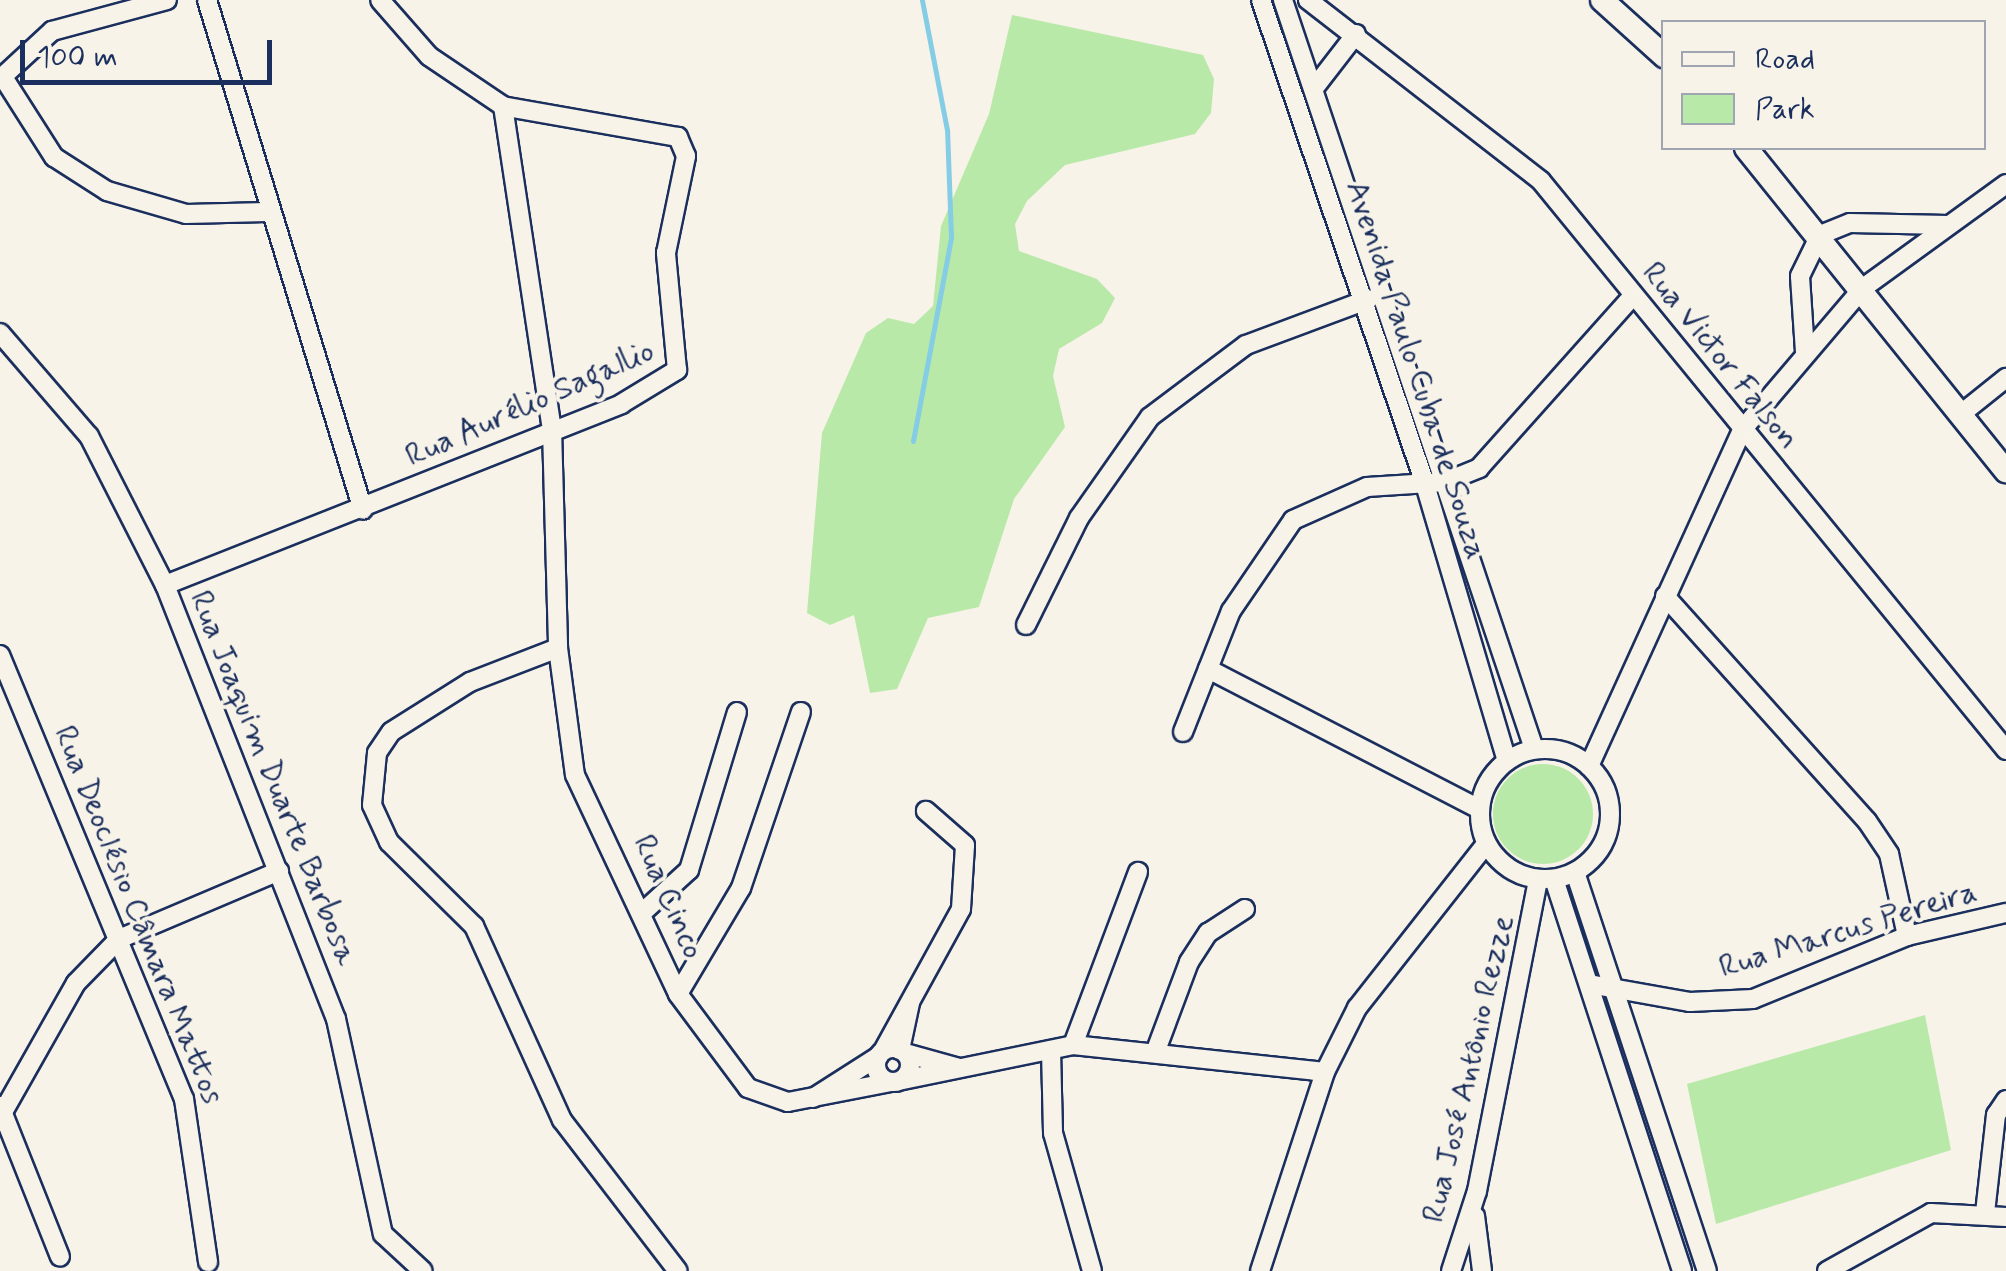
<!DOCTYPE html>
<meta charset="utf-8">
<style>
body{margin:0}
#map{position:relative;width:2006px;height:1271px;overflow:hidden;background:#f7f3e8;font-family:Mynerve,sans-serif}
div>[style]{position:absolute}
.green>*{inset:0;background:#b9e9a8}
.round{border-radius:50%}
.stream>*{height:5px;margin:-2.5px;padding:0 2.5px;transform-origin:2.5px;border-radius:2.5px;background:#84cde5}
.roads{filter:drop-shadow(2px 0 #1b2f5e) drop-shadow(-2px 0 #1b2f5e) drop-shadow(0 2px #1b2f5e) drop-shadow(0 -2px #1b2f5e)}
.minor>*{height:18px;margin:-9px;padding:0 9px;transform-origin:9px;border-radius:9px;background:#f7f3e8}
.minor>.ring{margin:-9px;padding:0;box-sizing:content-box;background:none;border:18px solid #f7f3e8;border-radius:50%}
.major>*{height:22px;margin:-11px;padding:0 11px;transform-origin:11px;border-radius:11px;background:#f7f3e8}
span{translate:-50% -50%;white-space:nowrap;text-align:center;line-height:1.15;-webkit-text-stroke:8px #f7f3e8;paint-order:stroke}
.street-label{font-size:32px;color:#1b2f5e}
.legend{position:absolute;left:1661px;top:20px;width:325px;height:130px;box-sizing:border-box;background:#f7f3e8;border:2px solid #9fa5b1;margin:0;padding:12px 18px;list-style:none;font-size:30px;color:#1b2f5e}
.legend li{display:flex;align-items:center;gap:20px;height:50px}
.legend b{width:50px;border:2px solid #9fa5b1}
.scale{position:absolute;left:20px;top:40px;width:252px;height:45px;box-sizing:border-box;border:5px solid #1b2f5e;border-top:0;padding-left:12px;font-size:30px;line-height:35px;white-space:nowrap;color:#1b2f5e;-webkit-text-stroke:8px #f7f3e8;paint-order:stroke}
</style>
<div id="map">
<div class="green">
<i style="clip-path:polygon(1012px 15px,1203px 55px,1214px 79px,1211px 113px,1195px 134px,1065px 165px,1027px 201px,1015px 224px,1019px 251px,1097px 279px,1115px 298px,1102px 323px,1059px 349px,1053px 376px,1065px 427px,1014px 499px,979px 607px,928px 618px,897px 689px,870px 693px,854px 615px,830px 625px,807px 613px,822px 433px,866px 333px,888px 318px,914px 324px,933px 306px,941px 226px,989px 114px)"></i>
<i class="round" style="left:1493px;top:764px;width:100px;height:100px"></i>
<i style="clip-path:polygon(1925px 1015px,1951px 1150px,1716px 1224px,1687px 1084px)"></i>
</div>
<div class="stream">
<i style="left:913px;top:441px;width:208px;rotate:-79.4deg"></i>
<i style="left:951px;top:237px;width:107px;rotate:-92.1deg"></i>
<i style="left:947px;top:130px;width:132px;rotate:-100.9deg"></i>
</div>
<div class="roads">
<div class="minor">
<i style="left:207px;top:0;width:533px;rotate:72.99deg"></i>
<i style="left:1261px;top:0;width:508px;rotate:71.28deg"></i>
<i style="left:1424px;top:481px;width:292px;rotate:73.5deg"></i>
<i style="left:1283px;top:0;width:790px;rotate:71.47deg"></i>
<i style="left:1308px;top:0;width:295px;rotate:37.8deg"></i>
<i style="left:1541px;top:181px;width:735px;rotate:50.74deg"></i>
<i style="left:3px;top:77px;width:95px;rotate:57.5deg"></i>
<i style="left:54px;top:157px;width:63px;rotate:32.7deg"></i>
<i style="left:107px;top:191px;width:82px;rotate:16.2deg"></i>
<i style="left:186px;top:214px;width:81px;rotate:-1.4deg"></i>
<i style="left:0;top:79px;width:71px;rotate:-42.7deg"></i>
<i style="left:52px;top:31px;width:119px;rotate:-15.1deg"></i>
<i style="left:1315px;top:87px;width:67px;rotate:-52.3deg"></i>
<i style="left:503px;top:106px;width:327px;rotate:81.4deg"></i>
<i style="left:552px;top:429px;width:219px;rotate:88.4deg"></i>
<i style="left:558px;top:648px;width:128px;rotate:82.4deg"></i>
<i style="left:575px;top:775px;width:242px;rotate:64.8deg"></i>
<i style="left:678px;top:994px;width:117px;rotate:53.3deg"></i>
<i style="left:748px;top:1088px;width:42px;rotate:19.3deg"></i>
<i style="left:788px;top:1102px;width:105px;rotate:-11deg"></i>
<i style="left:0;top:333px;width:136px;rotate:49.2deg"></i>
<i style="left:89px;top:436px;width:167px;rotate:63deg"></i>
<i style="left:165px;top:585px;width:466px;rotate:68.5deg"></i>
<i style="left:336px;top:1019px;width:220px;rotate:77.7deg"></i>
<i style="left:383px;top:1234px;width:54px;rotate:42.8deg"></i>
<i style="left:1805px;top:352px;width:76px;rotate:-93.8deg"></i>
<i style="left:1800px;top:276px;width:46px;rotate:-64deg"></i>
<i style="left:1820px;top:235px;width:32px;rotate:-22deg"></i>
<i style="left:1850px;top:223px;width:98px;rotate:1.2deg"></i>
<i style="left:1961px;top:414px;width:58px;rotate:-38.7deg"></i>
<i style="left:165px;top:585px;width:491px;rotate:-21.6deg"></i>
<i style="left:621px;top:404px;width:66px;rotate:-31.3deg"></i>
<i style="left:677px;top:370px;width:118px;rotate:-95.4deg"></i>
<i style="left:666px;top:253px;width:99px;rotate:-78.3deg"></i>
<i style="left:686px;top:156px;width:21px;rotate:-113deg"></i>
<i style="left:678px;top:137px;width:178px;rotate:-170deg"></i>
<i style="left:503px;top:106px;width:89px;rotate:-146deg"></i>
<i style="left:429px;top:56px;width:74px;rotate:-131.2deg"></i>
<i style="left:1665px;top:596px;width:302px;rotate:48.1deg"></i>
<i style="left:1867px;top:821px;width:40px;rotate:56deg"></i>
<i style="left:1889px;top:854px;width:84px;rotate:77.6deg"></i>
<i style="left:1026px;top:625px;width:119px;rotate:-63.6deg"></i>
<i style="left:1079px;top:518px;width:123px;rotate:-54.9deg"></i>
<i style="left:1150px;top:417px;width:120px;rotate:-36.9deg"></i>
<i style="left:1246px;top:345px;width:131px;rotate:-20.5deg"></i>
<i style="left:558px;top:648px;width:94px;rotate:158.9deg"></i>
<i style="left:470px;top:682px;width:93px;rotate:147.7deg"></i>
<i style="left:391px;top:732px;width:25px;rotate:124deg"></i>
<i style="left:377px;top:753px;width:52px;rotate:95.5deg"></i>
<i style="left:372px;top:805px;width:41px;rotate:65.3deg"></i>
<i style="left:389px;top:842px;width:120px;rotate:44.7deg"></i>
<i style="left:474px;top:926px;width:213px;rotate:65.6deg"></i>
<i style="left:562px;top:1120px;width:190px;rotate:52.5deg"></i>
<i style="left:0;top:655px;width:481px;rotate:67.5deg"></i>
<i style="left:184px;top:1099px;width:165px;rotate:81.6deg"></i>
<i style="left:1208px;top:669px;width:305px;rotate:27.3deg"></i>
<i style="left:1183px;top:732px;width:130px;rotate:-68.4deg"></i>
<i style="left:1231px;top:611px;width:110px;rotate:-55.7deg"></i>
<i style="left:1293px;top:520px;width:81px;rotate:-24deg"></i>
<i style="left:1367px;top:487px;width:78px;rotate:-3.7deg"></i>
<i style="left:1445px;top:482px;width:37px;rotate:-22deg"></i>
<i style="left:1479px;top:468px;width:229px;rotate:-48.2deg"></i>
<i class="ring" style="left:1480px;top:749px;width:112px;height:112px"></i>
<i style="left:1589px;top:766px;width:369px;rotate:-65.5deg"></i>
<i style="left:1742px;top:430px;width:187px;rotate:-49.6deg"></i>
<i style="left:1863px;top:288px;width:177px;rotate:-36deg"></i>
<i style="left:1575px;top:872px;width:420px;rotate:71.7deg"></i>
<i style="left:1554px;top:879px;width:412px;rotate:71.9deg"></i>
<i style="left:644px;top:911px;width:61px;rotate:-42.3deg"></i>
<i style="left:689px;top:870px;width:165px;rotate:-73.1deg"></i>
<i style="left:1589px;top:984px;width:103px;rotate:10.1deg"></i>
<i style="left:1690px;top:1002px;width:63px;rotate:-2.7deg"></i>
<i style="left:1753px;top:999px;width:166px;rotate:-22.2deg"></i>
<i style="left:1907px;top:936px;width:102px;rotate:-13.1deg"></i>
<i style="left:678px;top:994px;width:123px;rotate:-59.3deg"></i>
<i style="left:741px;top:888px;width:186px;rotate:-71.2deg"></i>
<i style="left:1073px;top:1045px;width:185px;rotate:-69.4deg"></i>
<i class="ring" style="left:876px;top:1048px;width:16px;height:16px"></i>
<i style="left:900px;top:1050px;width:48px;rotate:-78deg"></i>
<i style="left:1051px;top:1050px;width:83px;rotate:88.6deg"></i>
<i style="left:1053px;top:1133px;width:143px;rotate:74.2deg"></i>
<i style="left:883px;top:1051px;width:162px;rotate:-61.2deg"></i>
<i style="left:961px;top:909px;width:64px;rotate:-86.4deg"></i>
<i style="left:965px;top:845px;width:52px;rotate:-138.9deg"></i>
<i style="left:905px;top:1053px;width:56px;rotate:15.5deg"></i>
<i style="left:1155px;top:1053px;width:97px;rotate:-69.5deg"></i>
<i style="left:1189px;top:962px;width:35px;rotate:-57deg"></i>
<i style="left:1208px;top:933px;width:44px;rotate:-33deg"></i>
<i style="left:903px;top:1080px;width:174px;rotate:-11.6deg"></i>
<i style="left:1073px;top:1045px;width:253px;rotate:6.1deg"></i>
<i style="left:813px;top:1098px;width:78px;rotate:-32.5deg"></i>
<i style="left:0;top:1106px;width:162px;rotate:68.3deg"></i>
<i style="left:3px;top:1112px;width:148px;rotate:-60.5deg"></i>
<i style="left:76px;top:983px;width:62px;rotate:-45.7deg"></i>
<i style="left:119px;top:939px;width:174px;rotate:-23deg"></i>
<i style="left:1985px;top:1213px;width:99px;rotate:-83.6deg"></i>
<i style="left:1996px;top:1115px;width:18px;rotate:-56deg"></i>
<i style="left:1475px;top:1216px;width:55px;rotate:82.7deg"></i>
<i style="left:1260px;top:1271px;width:209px;rotate:-71.9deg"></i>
<i style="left:1325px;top:1072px;width:72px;rotate:-63.4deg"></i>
<i style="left:1357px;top:1008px;width:209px;rotate:-51.8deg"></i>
<i style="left:1451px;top:1271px;width:84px;rotate:-72deg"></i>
<i style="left:1477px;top:1191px;width:318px;rotate:-78.9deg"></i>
<i style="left:1827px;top:1271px;width:119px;rotate:-29.1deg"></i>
<i style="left:1931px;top:1213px;width:75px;rotate:3.1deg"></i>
</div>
<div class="major">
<i style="left:1602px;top:0;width:84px;rotate:42.1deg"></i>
<i style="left:1746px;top:148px;width:415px;rotate:51.2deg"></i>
</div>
</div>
<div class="street-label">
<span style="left:1720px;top:356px;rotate:51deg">Rua Victor Falson</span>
<span style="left:1416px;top:370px;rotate:72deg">Avenida Paulo Cuba de Souza</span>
<span style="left:530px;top:404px;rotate:-24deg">Rua Aurélio Sagallio</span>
<span style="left:273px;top:778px;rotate:68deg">Rua Joaquim Duarte Barbosa</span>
<span style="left:668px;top:897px;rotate:66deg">Rua Cinco</span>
<span style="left:138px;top:915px;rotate:68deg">Rua Deoclésio Câmara Mattos</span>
<span style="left:1848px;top:930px;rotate:-17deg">Rua Marcus Pereira</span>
<span style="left:1469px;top:1069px;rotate:-77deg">Rua José Antônio Rezze</span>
</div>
<ul class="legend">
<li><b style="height:12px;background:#f7f3e8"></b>Road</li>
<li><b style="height:28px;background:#b9e9a8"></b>Park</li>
</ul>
<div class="scale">100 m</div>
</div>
